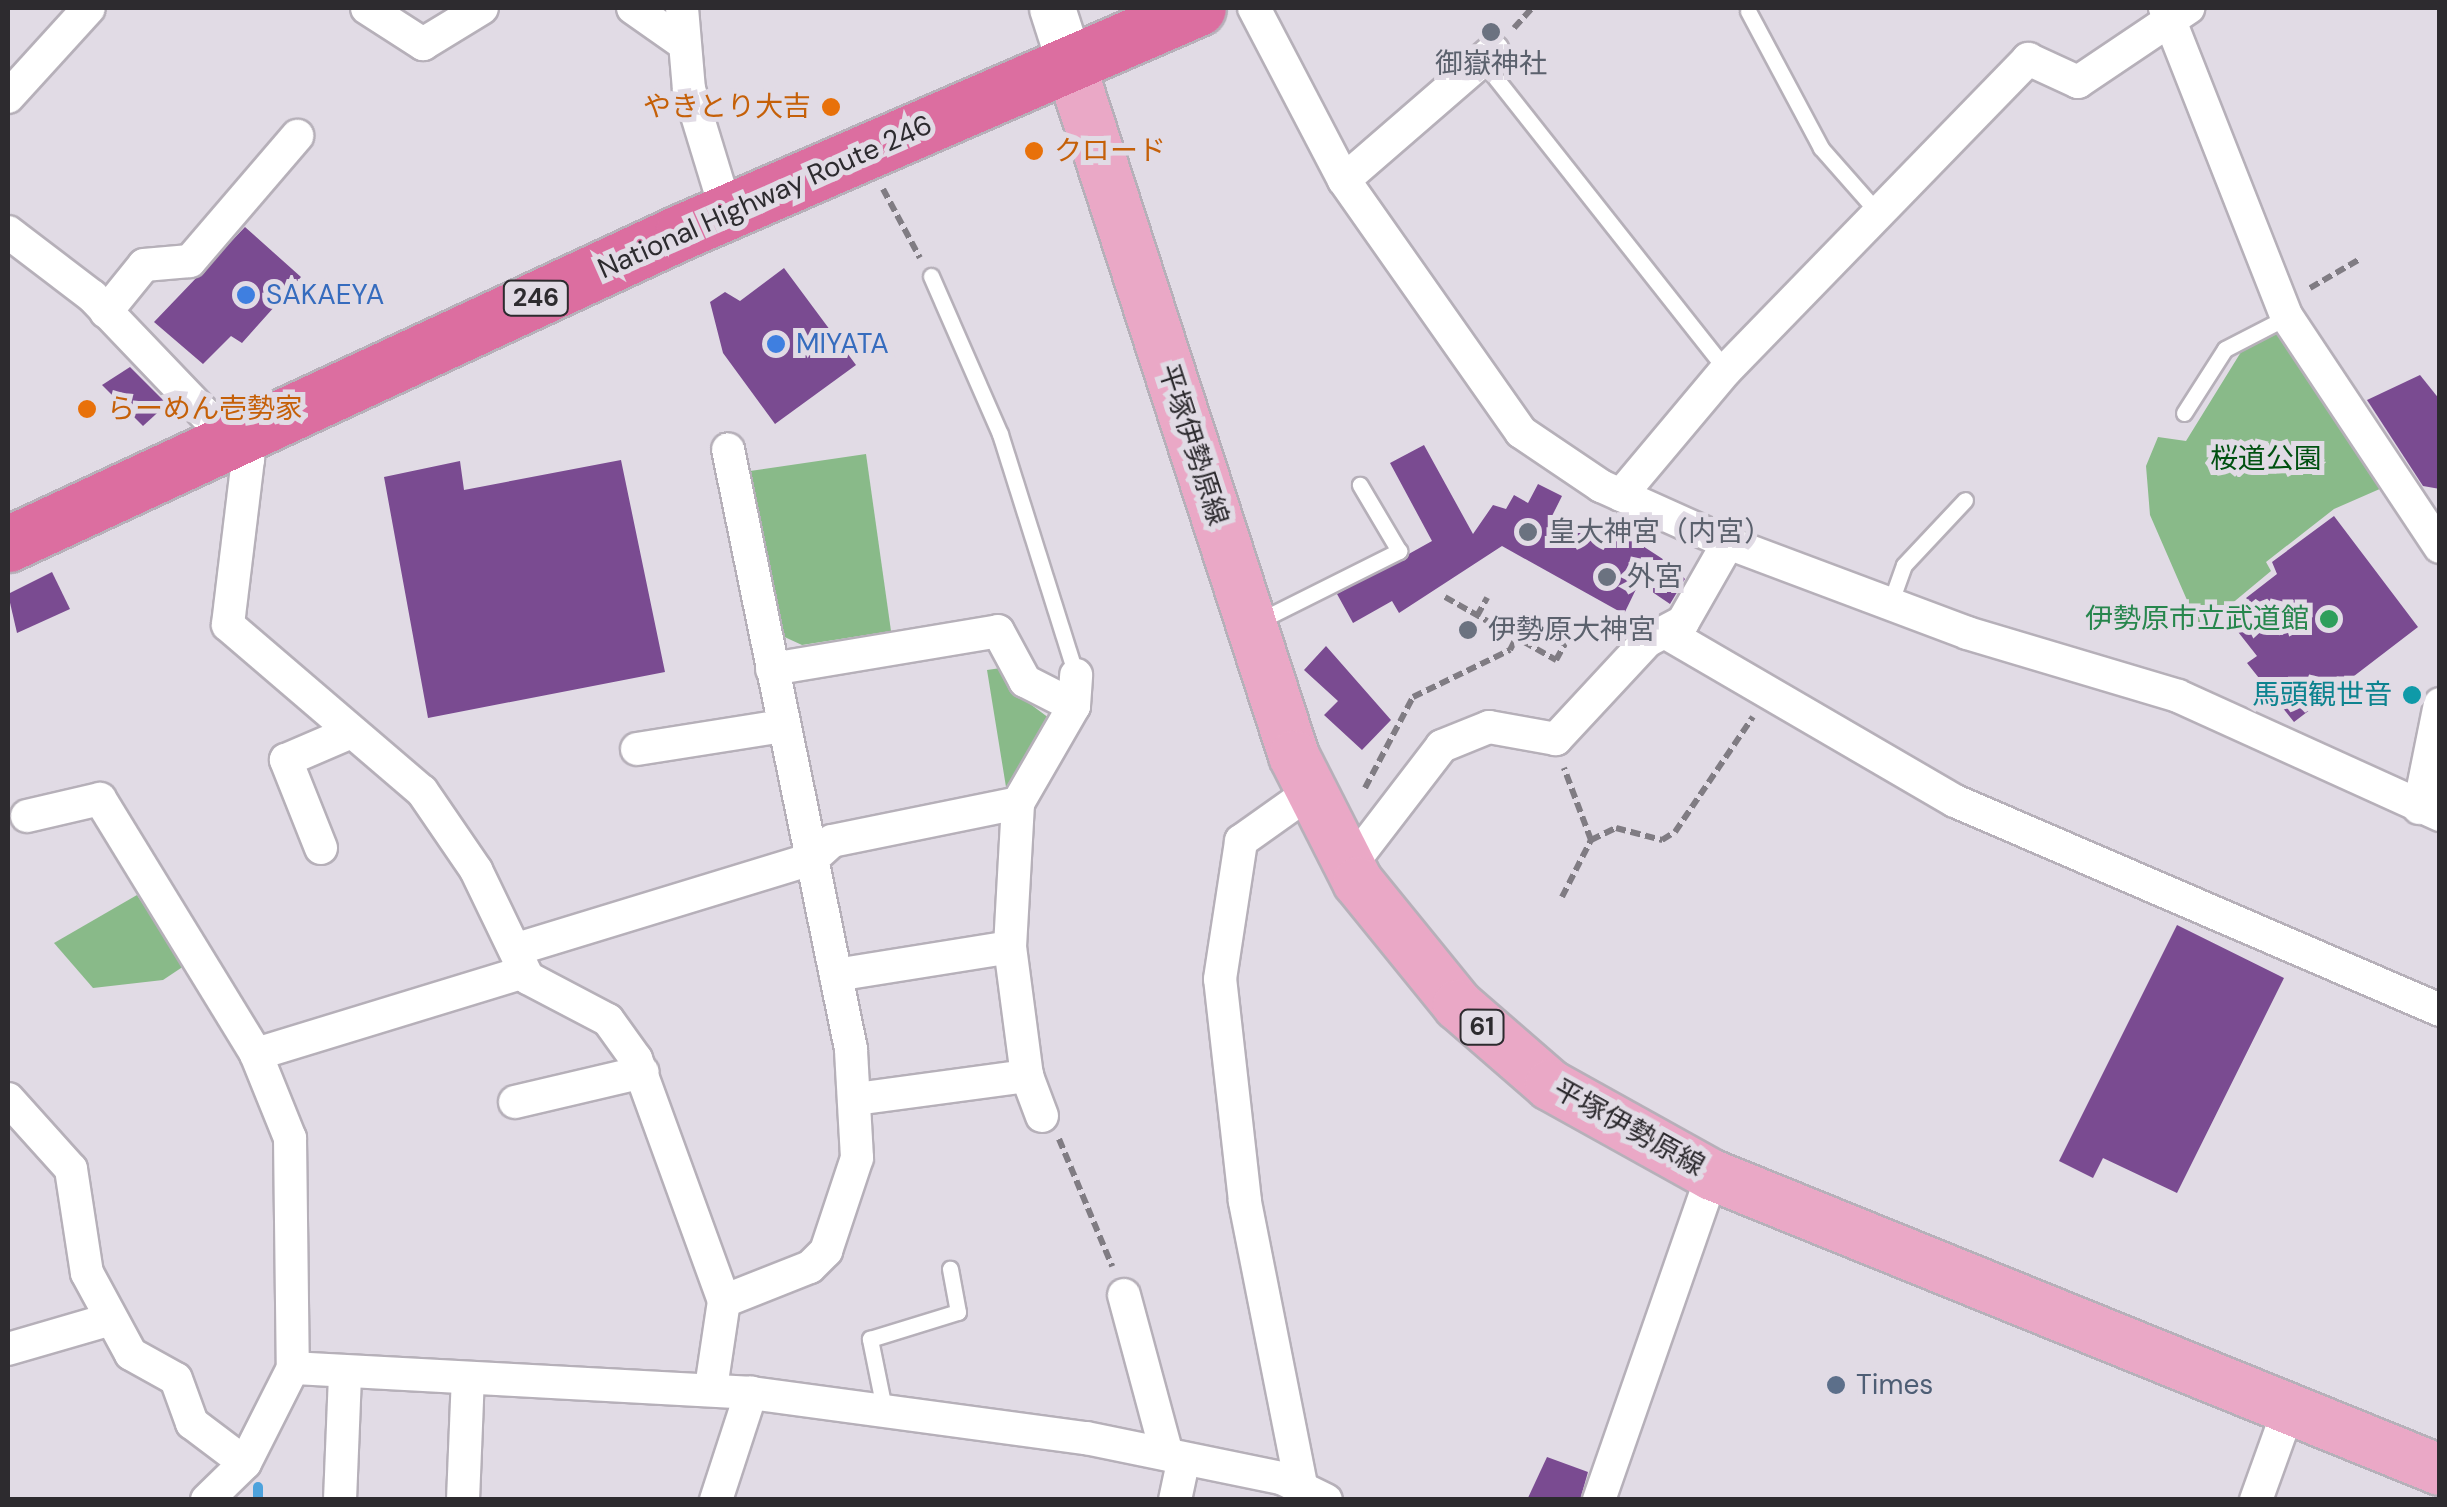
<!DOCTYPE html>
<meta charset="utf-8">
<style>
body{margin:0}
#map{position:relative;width:2447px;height:1507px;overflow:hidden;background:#e1dbe5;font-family:"DM Sans","Noto Sans JP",sans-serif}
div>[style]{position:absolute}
.green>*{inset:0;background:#89ba89}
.stream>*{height:10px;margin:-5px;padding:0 5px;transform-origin:5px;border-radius:5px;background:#4da2dc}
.building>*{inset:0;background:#7a4b91}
.path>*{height:6px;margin-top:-3px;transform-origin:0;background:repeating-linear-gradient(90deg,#807c83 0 10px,transparent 0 15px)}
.roads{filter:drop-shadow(2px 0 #b6b0b9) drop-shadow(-2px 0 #b6b0b9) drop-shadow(0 2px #b6b0b9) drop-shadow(0 -2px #b6b0b9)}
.lane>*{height:15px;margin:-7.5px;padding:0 7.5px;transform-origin:7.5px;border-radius:7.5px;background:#fff}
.street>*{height:32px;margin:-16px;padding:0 16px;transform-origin:16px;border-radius:16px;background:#fff}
.secondary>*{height:45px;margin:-22.5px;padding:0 22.5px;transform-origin:22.5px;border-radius:22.5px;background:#fff}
.primary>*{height:50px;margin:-25px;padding:0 25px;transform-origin:25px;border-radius:25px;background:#eaa8c6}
.highway>*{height:55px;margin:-27.5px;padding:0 27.5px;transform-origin:27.5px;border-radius:27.5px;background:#dc6ea0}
.dots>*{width:28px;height:28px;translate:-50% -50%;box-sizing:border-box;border:5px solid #e1dbe5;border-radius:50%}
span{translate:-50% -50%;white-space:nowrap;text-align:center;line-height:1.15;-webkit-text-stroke:10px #e1dbe5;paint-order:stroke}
.shield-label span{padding:2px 8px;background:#e1dbe5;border:2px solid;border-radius:8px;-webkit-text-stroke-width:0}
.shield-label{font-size:25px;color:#2d2b2f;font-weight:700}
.worship-label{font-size:28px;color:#5b616d}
.left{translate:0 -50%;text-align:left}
.food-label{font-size:28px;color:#c56008}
.right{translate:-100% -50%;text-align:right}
.street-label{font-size:28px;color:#2d2b2f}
.shop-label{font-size:28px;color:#366cbe}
.park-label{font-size:28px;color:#005111}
.leisure-label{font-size:28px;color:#27864d}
.culture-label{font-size:28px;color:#0d838f}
.service-label{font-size:28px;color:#4e5e75}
.frame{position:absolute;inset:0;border:10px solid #2d2b2f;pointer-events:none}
</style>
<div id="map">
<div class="green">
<i style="clip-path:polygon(2274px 330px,2287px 332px,2382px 488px,2334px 509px,2266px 562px,2271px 571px,2200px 630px,2150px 515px,2146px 466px,2158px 437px,2186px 441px,2241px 352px)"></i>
<i style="clip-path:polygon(866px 454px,891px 631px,802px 645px,778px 634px,750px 471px)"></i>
<i style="clip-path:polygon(1001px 668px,1014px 692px,1053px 721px,1006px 787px,987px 670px)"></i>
<i style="clip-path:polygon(137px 895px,184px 966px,163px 980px,93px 988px,54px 943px)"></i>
</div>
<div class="stream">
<i style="left:258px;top:1500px;width:13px;rotate:-90deg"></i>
</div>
<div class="building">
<i style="clip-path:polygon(245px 227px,301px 277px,242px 343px,231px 336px,203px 364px,154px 322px)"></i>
<i style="clip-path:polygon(784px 268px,856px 365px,775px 424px,723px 353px,710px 302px,725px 292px,740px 301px)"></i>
<i style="clip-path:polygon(130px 367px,167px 404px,143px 426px,102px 385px)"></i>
<i style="clip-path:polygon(2420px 375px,2440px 400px,2440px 489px,2423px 486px,2367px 400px)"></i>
<i style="clip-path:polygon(1424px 445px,1473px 534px,1493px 505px,1506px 509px,1514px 495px,1528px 503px,1538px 484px,1562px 496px,1552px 516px,1606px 546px,1615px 528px,1672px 565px,1685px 579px,1670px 604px,1639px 583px,1624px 614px,1502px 546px,1399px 613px,1392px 601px,1353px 623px,1337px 594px,1432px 541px,1390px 463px)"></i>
<i style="clip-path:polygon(621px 460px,665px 672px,428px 718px,384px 477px,460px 461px,464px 490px)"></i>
<i style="clip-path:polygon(2334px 516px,2418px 627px,2294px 722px,2247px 663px,2257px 656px,2235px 628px,2257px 611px,2246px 598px,2277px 574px,2272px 562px)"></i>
<i style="clip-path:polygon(52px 572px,70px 609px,17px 633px,8px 594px)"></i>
<i style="clip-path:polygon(1326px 646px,1391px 720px,1362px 750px,1324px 715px,1338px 701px,1304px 670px)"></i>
<i style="clip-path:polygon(2177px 925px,2284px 978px,2177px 1193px,2103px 1158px,2093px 1178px,2059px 1161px)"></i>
<i style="clip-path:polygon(1547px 1457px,1588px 1472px,1580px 1500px,1527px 1500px)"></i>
</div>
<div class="path">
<i style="left:1514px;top:28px;width:27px;rotate:-48deg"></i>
<i style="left:883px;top:189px;width:78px;rotate:61.8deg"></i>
<i style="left:2310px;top:288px;width:58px;rotate:-30.1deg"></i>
<i style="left:1445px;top:597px;width:128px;rotate:29.6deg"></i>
<i style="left:1556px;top:660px;width:21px;rotate:-61deg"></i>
<i style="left:1477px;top:616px;width:21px;rotate:-61deg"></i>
<i style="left:1365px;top:788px;width:103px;rotate:-62.2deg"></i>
<i style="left:1413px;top:697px;width:108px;rotate:-25.9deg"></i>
<i style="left:1510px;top:650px;width:13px;rotate:-63deg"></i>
<i style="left:1591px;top:840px;width:28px;rotate:-26deg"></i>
<i style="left:1616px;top:828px;width:48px;rotate:14.6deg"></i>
<i style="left:1662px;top:840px;width:15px;rotate:-32deg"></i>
<i style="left:1675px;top:832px;width:139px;rotate:-55.9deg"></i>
<i style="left:1562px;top:897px;width:64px;rotate:-63deg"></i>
<i style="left:1591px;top:840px;width:77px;rotate:-110.6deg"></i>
<i style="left:1059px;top:1139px;width:138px;rotate:67.3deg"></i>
</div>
<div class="roads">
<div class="lane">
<i style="left:1748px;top:11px;width:155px;rotate:61.9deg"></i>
<i style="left:1821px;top:148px;width:89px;rotate:48.6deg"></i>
<i style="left:1483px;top:62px;width:392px;rotate:51.7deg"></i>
<i style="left:931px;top:276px;width:172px;rotate:66.4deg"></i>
<i style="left:1000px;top:434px;width:253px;rotate:72.5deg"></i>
<i style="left:2184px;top:413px;width:76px;rotate:-57.4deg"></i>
<i style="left:2225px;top:349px;width:70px;rotate:-27.3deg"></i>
<i style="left:1890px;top:604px;width:41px;rotate:-70.3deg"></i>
<i style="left:1904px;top:565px;width:89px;rotate:-46.8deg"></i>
<i style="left:1259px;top:621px;width:157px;rotate:-26.6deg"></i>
<i style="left:1399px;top:551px;width:77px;rotate:-120.6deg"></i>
<i style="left:885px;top:1413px;width:76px;rotate:-101.5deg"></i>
<i style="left:870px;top:1339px;width:92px;rotate:-17.1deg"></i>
<i style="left:958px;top:1312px;width:44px;rotate:-100.5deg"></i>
</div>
<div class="street">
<i style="left:367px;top:8px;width:67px;rotate:32.7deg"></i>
<i style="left:423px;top:44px;width:69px;rotate:-31.4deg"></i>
<i style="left:633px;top:8px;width:57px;rotate:35.1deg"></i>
<i style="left:682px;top:8px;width:81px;rotate:85.1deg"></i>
<i style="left:689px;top:89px;width:130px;rotate:73deg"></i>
<i style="left:1254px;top:8px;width:194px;rotate:62.4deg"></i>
<i style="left:1344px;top:180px;width:308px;rotate:54.9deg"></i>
<i style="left:1521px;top:432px;width:97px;rotate:34deg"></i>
<i style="left:1601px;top:486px;width:139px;rotate:24.2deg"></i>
<i style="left:1728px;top:543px;width:91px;rotate:119.7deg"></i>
<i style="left:1683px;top:622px;width:41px;rotate:152.2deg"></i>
<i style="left:1647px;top:641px;width:134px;rotate:132.9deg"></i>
<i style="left:1556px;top:739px;width:68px;rotate:-169.8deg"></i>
<i style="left:1489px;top:727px;width:51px;rotate:158deg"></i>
<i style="left:1442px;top:746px;width:153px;rotate:127.5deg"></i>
<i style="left:2165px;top:8px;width:332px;rotate:68.5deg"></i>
<i style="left:2287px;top:317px;width:276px;rotate:56.4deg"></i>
<i style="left:8px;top:97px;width:120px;rotate:-47.7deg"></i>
<i style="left:1344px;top:180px;width:197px;rotate:-40.9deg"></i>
<i style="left:8px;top:232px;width:106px;rotate:37.3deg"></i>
<i style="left:92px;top:296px;width:226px;rotate:46.3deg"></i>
<i style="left:248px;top:459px;width:167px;rotate:96.9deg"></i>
<i style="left:228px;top:625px;width:255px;rotate:40.6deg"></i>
<i style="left:422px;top:791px;width:96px;rotate:55.6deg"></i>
<i style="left:476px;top:870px;width:120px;rotate:64.3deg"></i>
<i style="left:528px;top:978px;width:90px;rotate:27.7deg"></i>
<i style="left:608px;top:1020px;width:48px;rotate:54.3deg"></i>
<i style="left:636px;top:1059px;width:258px;rotate:70deg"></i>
<i style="left:724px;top:1301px;width:88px;rotate:98.5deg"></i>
<i style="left:106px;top:312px;width:60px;rotate:-51deg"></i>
<i style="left:144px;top:265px;width:46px;rotate:-5deg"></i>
<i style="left:190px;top:261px;width:165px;rotate:-49.4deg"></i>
<i style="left:1621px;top:495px;width:163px;rotate:-50deg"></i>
<i style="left:1726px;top:370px;width:434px;rotate:-45.8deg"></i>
<i style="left:2028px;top:59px;width:55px;rotate:24.7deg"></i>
<i style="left:2078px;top:82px;width:133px;rotate:-33.9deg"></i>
<i style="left:1728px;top:543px;width:255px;rotate:20.6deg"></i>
<i style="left:1967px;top:633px;width:220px;rotate:16.6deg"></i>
<i style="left:2178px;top:696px;width:288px;rotate:24.4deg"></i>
<i style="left:1668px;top:634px;width:332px;rotate:30.2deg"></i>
<i style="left:1955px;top:801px;width:528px;rotate:23.31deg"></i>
<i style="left:772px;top:669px;width:229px;rotate:-9.5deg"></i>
<i style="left:998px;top:631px;width:57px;rotate:61.6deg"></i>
<i style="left:1025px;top:681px;width:55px;rotate:27deg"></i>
<i style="left:637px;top:749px;width:148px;rotate:-9deg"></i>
<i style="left:2419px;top:808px;width:106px;rotate:-78.6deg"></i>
<i style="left:27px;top:816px;width:75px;rotate:-13.1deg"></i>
<i style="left:100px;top:799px;width:299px;rotate:58.5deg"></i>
<i style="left:256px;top:1054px;width:91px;rotate:68deg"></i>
<i style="left:290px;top:1138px;width:230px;rotate:89.3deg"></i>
<i style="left:321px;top:848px;width:95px;rotate:-111.7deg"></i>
<i style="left:286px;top:760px;width:69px;rotate:-23.2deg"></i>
<i style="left:517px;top:949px;width:308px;rotate:-17deg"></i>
<i style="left:812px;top:859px;width:27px;rotate:-42deg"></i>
<i style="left:832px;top:841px;width:190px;rotate:-11.5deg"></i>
<i style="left:836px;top:975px;width:176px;rotate:-9.1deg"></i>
<i style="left:256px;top:1054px;width:280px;rotate:-17deg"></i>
<i style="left:8px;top:1099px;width:94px;rotate:48deg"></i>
<i style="left:71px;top:1169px;width:105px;rotate:81.3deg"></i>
<i style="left:87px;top:1273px;width:92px;rotate:61.5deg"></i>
<i style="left:131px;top:1354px;width:51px;rotate:29.1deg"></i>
<i style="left:176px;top:1379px;width:47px;rotate:70deg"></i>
<i style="left:192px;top:1423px;width:66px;rotate:37deg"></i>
<i style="left:856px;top:1099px;width:173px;rotate:-7.7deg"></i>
<i style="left:515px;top:1102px;width:131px;rotate:-13.2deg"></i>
<i style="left:1042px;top:1116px;width:43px;rotate:-110.6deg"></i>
<i style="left:1027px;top:1076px;width:130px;rotate:-97.5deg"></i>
<i style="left:1010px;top:947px;width:144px;rotate:-86.8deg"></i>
<i style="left:1018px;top:803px;width:112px;rotate:-60deg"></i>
<i style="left:1074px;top:706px;width:31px;rotate:-86deg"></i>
<i style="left:1124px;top:1295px;width:165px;rotate:74.9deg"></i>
<i style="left:724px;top:1301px;width:92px;rotate:-21.6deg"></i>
<i style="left:810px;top:1267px;width:23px;rotate:-45deg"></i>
<i style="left:826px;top:1251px;width:98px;rotate:-71.6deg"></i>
<i style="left:857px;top:1158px;width:109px;rotate:-93.2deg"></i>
<i style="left:851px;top:1049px;width:612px;rotate:-101.59deg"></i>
<i style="left:8px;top:1349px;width:107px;rotate:-16.2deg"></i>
<i style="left:207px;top:1500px;width:53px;rotate:-44.2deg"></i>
<i style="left:245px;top:1463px;width:106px;rotate:-63.2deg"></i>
<i style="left:293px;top:1368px;width:459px;rotate:3.1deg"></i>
<i style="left:751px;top:1393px;width:338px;rotate:7.7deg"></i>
<i style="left:1086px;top:1438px;width:199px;rotate:11.6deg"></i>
<i style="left:1281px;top:1478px;width:50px;rotate:26.1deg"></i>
<i style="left:340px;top:1500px;width:127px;rotate:-87.7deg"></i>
<i style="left:463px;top:1500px;width:122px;rotate:-87.7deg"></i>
<i style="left:716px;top:1500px;width:113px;rotate:-71.9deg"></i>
<i style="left:1175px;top:1500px;width:38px;rotate:-78deg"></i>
<i style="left:1304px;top:1500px;width:305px;rotate:-101.2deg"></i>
<i style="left:1245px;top:1201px;width:223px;rotate:-96.4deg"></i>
<i style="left:1220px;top:979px;width:140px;rotate:-81.3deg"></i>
<i style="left:1241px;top:841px;width:85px;rotate:-35.4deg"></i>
<i style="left:1599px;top:1500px;width:344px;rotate:-70.8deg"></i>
<i style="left:2256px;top:1500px;width:95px;rotate:-70.2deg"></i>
</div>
<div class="secondary">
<i style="left:1052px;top:8px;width:59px;rotate:72.2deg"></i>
</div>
<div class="primary">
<i style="left:1070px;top:64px;width:727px;rotate:72.06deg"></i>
<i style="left:1294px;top:756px;width:141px;rotate:63.1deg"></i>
<i style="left:1358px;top:882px;width:159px;rotate:50.9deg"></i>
<i style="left:1458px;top:1005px;width:122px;rotate:41deg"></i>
<i style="left:1550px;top:1085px;width:185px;rotate:29.1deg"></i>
<i style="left:1712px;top:1175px;width:785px;rotate:22.06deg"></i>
</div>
<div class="highway">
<i style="left:8px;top:544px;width:744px;rotate:-24.88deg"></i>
<i style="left:683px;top:231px;width:561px;rotate:-23.41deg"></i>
</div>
</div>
<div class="dots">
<i style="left:1491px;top:32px;background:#6b7280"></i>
<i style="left:831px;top:107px;background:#e8710a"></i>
<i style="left:1034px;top:151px;background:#e8710a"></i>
<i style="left:246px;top:295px;background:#3f7fe0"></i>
<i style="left:776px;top:344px;background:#3f7fe0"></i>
<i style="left:87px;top:409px;background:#e8710a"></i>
<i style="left:1528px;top:532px;background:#6b7280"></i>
<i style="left:1607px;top:577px;background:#6b7280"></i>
<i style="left:2329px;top:619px;background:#2e9e5b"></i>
<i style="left:1468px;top:630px;background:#6b7280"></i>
<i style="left:2412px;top:695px;background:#0f9aa8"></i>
<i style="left:1836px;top:1385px;background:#5c6f8a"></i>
</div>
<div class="shield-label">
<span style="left:536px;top:298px">246</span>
<span style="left:1482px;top:1027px">61</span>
</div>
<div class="worship-label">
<span style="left:1491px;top:64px">御嶽神社</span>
<span class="left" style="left:1548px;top:532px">皇大神宮（内宮）</span>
<span class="left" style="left:1627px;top:577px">外宮</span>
<span class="left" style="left:1488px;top:630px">伊勢原大神宮</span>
</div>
<div class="food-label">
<span class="right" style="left:811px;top:107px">やきとり大吉</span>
<span class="left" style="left:1054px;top:151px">クロード</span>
<span class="left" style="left:107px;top:409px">らーめん壱勢家</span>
</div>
<div class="street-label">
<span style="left:765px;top:197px;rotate:-24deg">National Highway Route 246</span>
<span style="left:1193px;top:445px;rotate:72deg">平塚伊勢原線</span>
<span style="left:1629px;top:1128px;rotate:29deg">平塚伊勢原線</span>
</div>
<div class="shop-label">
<span class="left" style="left:266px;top:295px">SAKAEYA</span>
<span class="left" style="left:796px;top:344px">MIYATA</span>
</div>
<div class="park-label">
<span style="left:2266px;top:459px">桜道公園</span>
</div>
<div class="leisure-label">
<span class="right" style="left:2309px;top:619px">伊勢原市立武道館</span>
</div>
<div class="culture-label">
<span class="right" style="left:2392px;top:695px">馬頭観世音</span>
</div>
<div class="service-label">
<span class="left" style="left:1856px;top:1385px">Times</span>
</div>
<div class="frame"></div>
</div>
